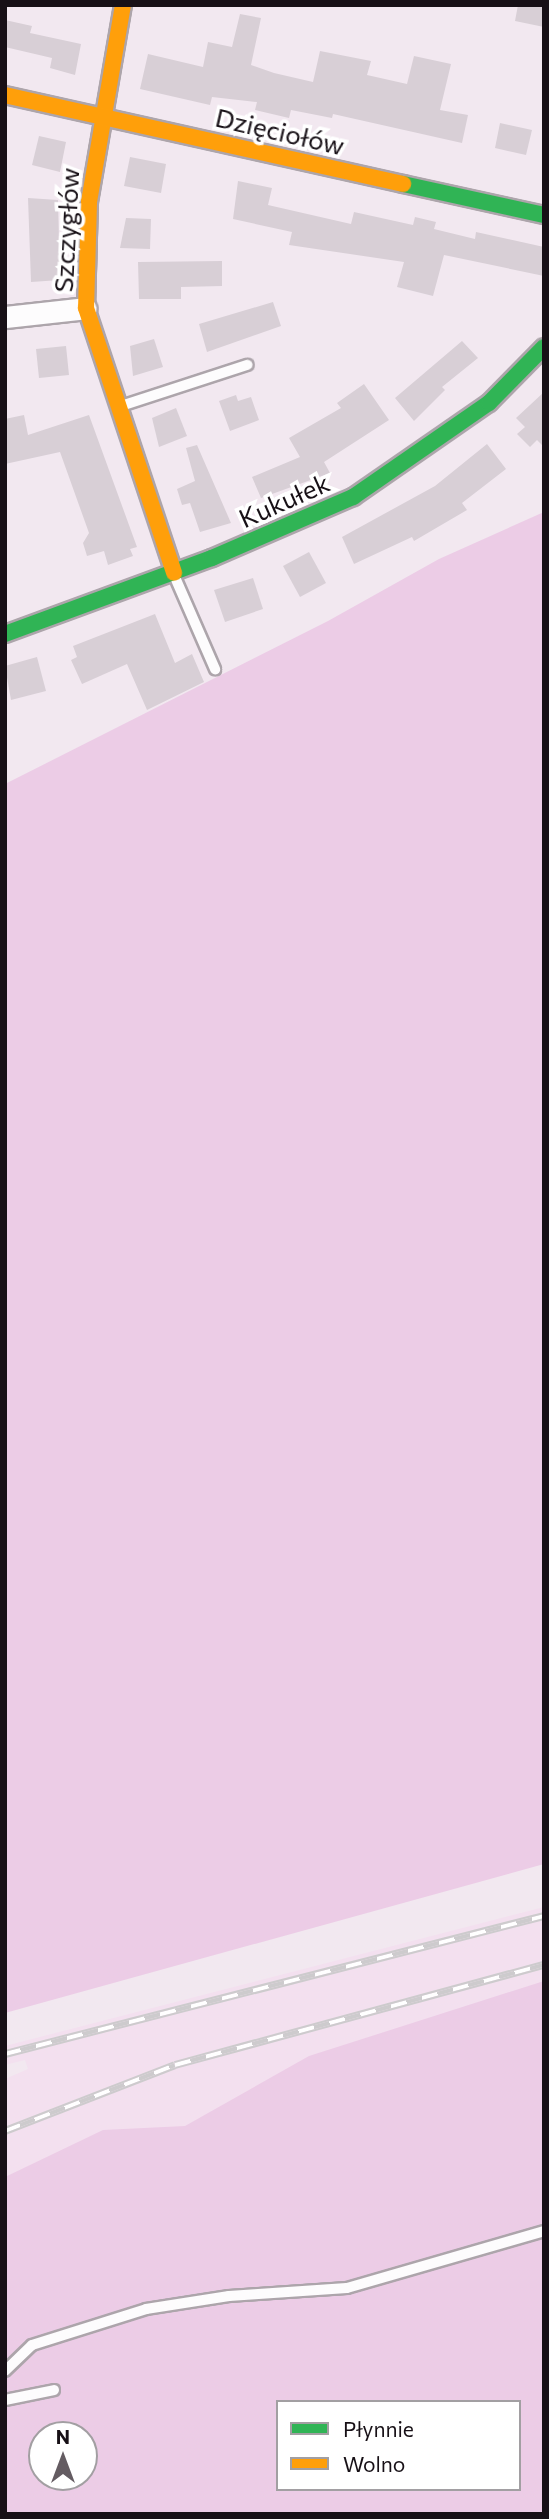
<!DOCTYPE html>
<meta charset="utf-8">
<style>
body{margin:0}
#map{position:relative;width:549px;height:2519px;overflow:hidden;background:#f2e8f0;font-family:Commissioner,sans-serif}
div>[style]{position:absolute}
.built>*{inset:0;background:#f3e0ef}
.green>*{inset:0;background:#eccce6}
.building>*{inset:0;background:#d8cfd6}
.roads{filter:drop-shadow(2px 0 #ada5ab) drop-shadow(-2px 0 #ada5ab) drop-shadow(0 2px #ada5ab) drop-shadow(0 -2px #ada5ab)}
.lane>*{height:10px;margin:-5px;padding:0 5px;transform-origin:5px;border-radius:5px;background:#fdfcfd}
.street>*{height:21px;margin:-10.5px;padding:0 10.5px;transform-origin:10.5px;border-radius:10.5px;background:#fdfcfd}
.fast>*{height:16px;margin:-8px;padding:0 8px;transform-origin:8px;border-radius:8px;background:#30b455}
.slow>*{height:16px;margin:-8px;padding:0 8px;transform-origin:8px;border-radius:8px;background:#ff9f0a}
.rail>*{height:8px;margin-top:-4px;transform-origin:0;background:repeating-linear-gradient(90deg,#fff 0 16px,#cdcbcd 0 32px);box-sizing:border-box;border-block:2px solid #cdcbcd}
span{translate:-50% -50%;white-space:nowrap;text-align:center;line-height:1.15;-webkit-text-stroke:7px #fff;paint-order:stroke}
.street-label{font-size:26px;color:#171016}
.frame{position:absolute;inset:0;border:7px solid #171016;pointer-events:none}
.legend{position:absolute;left:276px;top:2400px;width:245px;height:91px;box-sizing:border-box;background:#fff;border:2px solid #a29fa2;margin:0;padding:9px 12px;list-style:none;font-size:21px;color:#171016}
.legend li{display:flex;align-items:center;gap:14px;height:35px}
.legend b{width:35px;border:2px solid #a29fa2}
.north{position:absolute;left:28px;top:2421px;width:70px;height:70px;box-sizing:border-box;background:#fff;border:2px solid #a29fa2;border-radius:50%;rotate:0deg;font-size:19px;font-weight:700;line-height:28px;text-align:center;color:#171016}
.north::after{content:'';display:block;margin:auto;width:24px;height:32px;background:#645c62;clip-path:polygon(50% 0,100% 100%,50% 72%,0 100%)}
</style>
<div id="map">
<div class="built">
<i style="clip-path:polygon(evenodd,544px 1907px,544px 2514px,5px 2514px,5px 2079px,28px 2069px,25px 2060px,5px 2065px,5px 2046px,544px 1907px,278px 2402px,519px 2402px,519px 2489px,278px 2489px,278px 2402px,544px 1907px,42px 2435px,84px 2435px,84px 2477px,42px 2477px,42px 2435px)"></i>
</div>
<div class="green">
<i style="clip-path:polygon(544px 512px,544px 1864px,5px 2013px,5px 784px,328px 621px,439px 559px)"></i>
<i style="clip-path:polygon(evenodd,544px 1981px,544px 2514px,5px 2514px,5px 2177px,103px 2130px,185px 2126px,309px 2056px,544px 1981px,278px 2402px,519px 2402px,519px 2489px,278px 2489px,278px 2402px,544px 1981px,42px 2435px,84px 2435px,84px 2477px,42px 2477px,42px 2435px)"></i>
</div>
<div class="building">
<i style="clip-path:polygon(518px 5px,544px 5px,544px 27px,515px 21px)"></i>
<i style="clip-path:polygon(240px 14px,261px 18px,251px 65px,274px 73px,313px 82px,320px 51px,371px 61px,367px 75px,407px 84px,414px 56px,451px 64px,440px 110px,468px 115px,462px 143px,333px 114px,332px 118px,291px 110px,289px 118px,255px 110px,257px 102px,212px 97px,210px 105px,140px 89px,148px 54px,203px 67px,208px 42px,232px 47px)"></i>
<i style="clip-path:polygon(5px 20px,32px 26px,30px 33px,81px 44px,75px 75px,50px 68px,52px 58px,5px 47px)"></i>
<i style="clip-path:polygon(500px 123px,532px 130px,526px 155px,495px 148px)"></i>
<i style="clip-path:polygon(39px 136px,66px 142px,60px 172px,32px 165px)"></i>
<i style="clip-path:polygon(130px 157px,166px 164px,161px 193px,124px 186px)"></i>
<i style="clip-path:polygon(238px 181px,272px 188px,268px 205px,351px 224px,354px 212px,413px 225px,415px 217px,436px 222px,434px 229px,475px 239px,476px 232px,544px 247px,544px 276px,444px 255px,433px 296px,397px 287px,404px 262px,289px 245px,292px 232px,233px 219px)"></i>
<i style="clip-path:polygon(28px 198px,58px 200px,60px 280px,31px 282px)"></i>
<i style="clip-path:polygon(126px 218px,151px 219px,150px 249px,120px 248px)"></i>
<i style="clip-path:polygon(222px 261px,222px 286px,181px 287px,181px 299px,139px 299px,138px 262px)"></i>
<i style="clip-path:polygon(273px 302px,281px 326px,207px 352px,199px 324px)"></i>
<i style="clip-path:polygon(154px 339px,163px 367px,133px 376px,130px 346px)"></i>
<i style="clip-path:polygon(462px 341px,478px 358px,442px 387px,445px 390px,414px 421px,395px 398px)"></i>
<i style="clip-path:polygon(66px 346px,69px 375px,39px 378px,36px 349px)"></i>
<i style="clip-path:polygon(364px 384px,389px 420px,324px 462px,330px 473px,261px 498px,252px 477px,300px 457px,289px 438px,341px 408px,337px 403px)"></i>
<i style="clip-path:polygon(544px 392px,544px 447px,537px 440px,530px 447px,517px 434px,525px 427px,516px 418px)"></i>
<i style="clip-path:polygon(236px 395px,238px 401px,251px 397px,259px 420px,230px 431px,219px 401px)"></i>
<i style="clip-path:polygon(176px 408px,187px 436px,159px 447px,152px 418px)"></i>
<i style="clip-path:polygon(24px 415px,28px 435px,89px 415px,137px 547px,130px 549px,133px 556px,108px 565px,104px 551px,87px 556px,83px 543px,89px 533px,60px 452px,5px 464px,5px 419px)"></i>
<i style="clip-path:polygon(487px 444px,506px 469px,462px 503px,467px 510px,414px 541px,412px 537px,354px 564px,342px 537px,435px 486px)"></i>
<i style="clip-path:polygon(197px 445px,231px 523px,200px 532px,190px 503px,182px 505px,177px 489px,195px 481px,186px 448px)"></i>
<i style="clip-path:polygon(309px 552px,326px 583px,300px 597px,283px 566px)"></i>
<i style="clip-path:polygon(253px 578px,263px 609px,225px 622px,214px 590px)"></i>
<i style="clip-path:polygon(155px 614px,175px 663px,192px 654px,204px 682px,147px 710px,127px 664px,82px 684px,71px 660px,77px 657px,73px 646px)"></i>
<i style="clip-path:polygon(37px 657px,46px 691px,11px 700px,5px 666px)"></i>
</div>
<div class="roads">
<div class="lane">
<i style="left:121px;top:406px;width:133px;rotate:-18deg"></i>
<i style="left:174px;top:575px;width:103px;rotate:66.4deg"></i>
<i style="left:5px;top:2371px;width:37px;rotate:-44deg"></i>
<i style="left:32px;top:2345px;width:120px;rotate:-17.5deg"></i>
<i style="left:146px;top:2309px;width:84px;rotate:-8.9deg"></i>
<i style="left:229px;top:2296px;width:118px;rotate:-3.9deg"></i>
<i style="left:347px;top:2288px;width:205px;rotate:-16.1deg"></i>
<i style="left:5px;top:2400px;width:50px;rotate:-11.5deg"></i>
</div>
<div class="street">
<i style="left:5px;top:317px;width:81px;rotate:-6.3deg"></i>
</div>
<div class="fast">
<i style="left:403px;top:184px;width:144px;rotate:12.4deg"></i>
<i style="left:5px;top:634px;width:221px;rotate:-20.2deg"></i>
<i style="left:212px;top:558px;width:154px;rotate:-23.4deg"></i>
<i style="left:353px;top:497px;width:165px;rotate:-34.7deg"></i>
<i style="left:489px;top:403px;width:78px;rotate:-45.5deg"></i>
</div>
<div class="slow">
<i style="left:123px;top:5px;width:200px;rotate:99.8deg"></i>
<i style="left:89px;top:202px;width:106px;rotate:91.6deg"></i>
<i style="left:86px;top:308px;width:279px;rotate:71.6deg"></i>
<i style="left:5px;top:95px;width:408px;rotate:12.6deg"></i>
</div>
</div>
<div class="rail">
<i style="left:5px;top:2054px;width:556px;rotate:-14.36deg"></i>
<i style="left:5px;top:2131px;width:182px;rotate:-21.2deg"></i>
<i style="left:175px;top:2065px;width:382px;rotate:-15.2deg"></i>
</div>
<div class="street-label">
<span style="left:280px;top:131px;rotate:13deg">Dzięciołów</span>
<span style="left:66px;top:230px;rotate:-87deg">Szczygłów</span>
<span style="left:284px;top:500px;rotate:-24deg">Kukułek</span>
</div>
<div class="frame"></div>
<ul class="legend">
<li><b style="height:9px;background:#30b455"></b>Płynnie</li>
<li><b style="height:9px;background:#ff9f0a"></b>Wolno</li>
</ul>
<div class="north">N</div>
</div>
